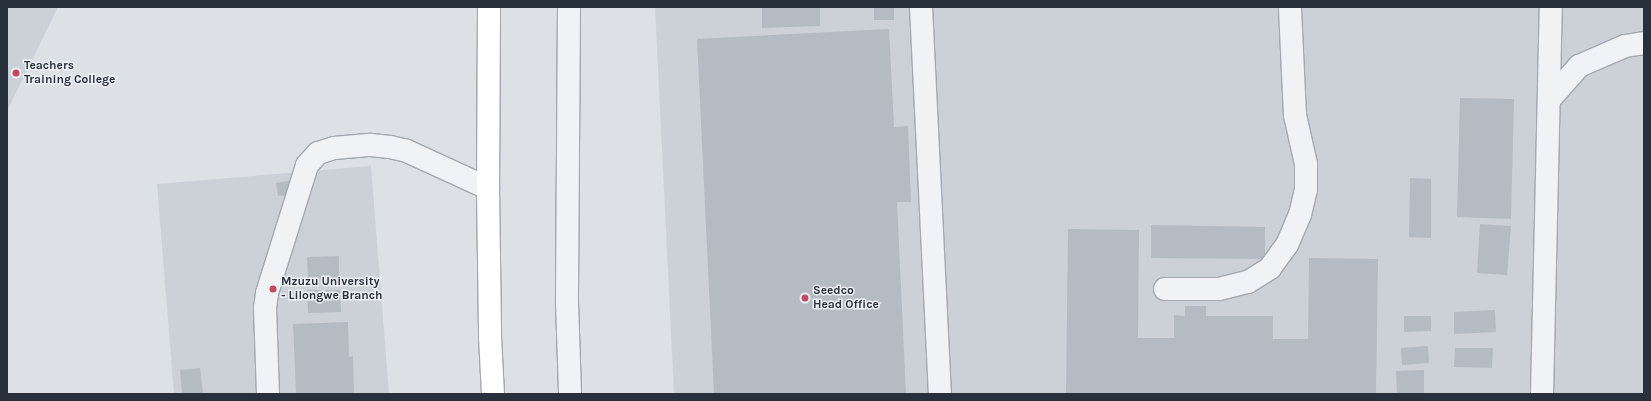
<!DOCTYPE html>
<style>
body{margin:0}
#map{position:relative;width:1651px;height:401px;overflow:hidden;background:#dde1e6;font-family:Karla,sans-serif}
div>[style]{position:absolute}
.built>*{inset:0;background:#ccd1d8}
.building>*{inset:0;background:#b5bbc3}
.roads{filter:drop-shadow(1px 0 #a3a8b0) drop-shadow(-1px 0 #a3a8b0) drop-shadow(0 1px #a3a8b0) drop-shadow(0 -1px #a3a8b0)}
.minor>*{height:22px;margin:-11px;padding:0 11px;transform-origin:11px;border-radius:11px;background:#f0f2f5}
.major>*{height:22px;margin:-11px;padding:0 11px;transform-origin:11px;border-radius:11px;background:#fff}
.dots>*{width:11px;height:11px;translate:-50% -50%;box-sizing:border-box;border:2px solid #edf0f4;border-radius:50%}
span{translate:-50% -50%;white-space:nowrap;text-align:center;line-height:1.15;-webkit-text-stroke:3px #edf0f4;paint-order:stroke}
.poi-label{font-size:12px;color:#28303c;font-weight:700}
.left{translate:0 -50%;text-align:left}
.frame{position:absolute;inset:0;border:8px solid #28303c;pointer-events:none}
</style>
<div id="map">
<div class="built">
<i style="clip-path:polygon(7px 7px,58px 7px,7px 111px)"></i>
<i style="clip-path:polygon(655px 7px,1644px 7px,1644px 394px,674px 394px)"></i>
<i style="clip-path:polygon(371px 166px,389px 394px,174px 394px,157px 184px)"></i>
</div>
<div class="building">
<i style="clip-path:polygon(762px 7px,820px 7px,820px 26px,762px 28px)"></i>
<i style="clip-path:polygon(874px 7px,894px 7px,894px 20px,874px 20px)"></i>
<i style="clip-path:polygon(889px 29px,894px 127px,908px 126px,911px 202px,897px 202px,906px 394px,714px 394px,697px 39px)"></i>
<i style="clip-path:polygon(1460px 98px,1514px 99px,1511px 219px,1457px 217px)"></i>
<i style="clip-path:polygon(1410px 178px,1431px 179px,1431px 238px,1409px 237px)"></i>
<i style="clip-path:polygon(289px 181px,290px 195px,278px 196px,276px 183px)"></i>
<i style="clip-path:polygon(1480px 224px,1511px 226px,1507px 275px,1477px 273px)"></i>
<i style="clip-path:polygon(1151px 225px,1265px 227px,1265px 259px,1151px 258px)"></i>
<i style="clip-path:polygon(1068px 229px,1139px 230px,1138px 338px,1174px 338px,1174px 315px,1185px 316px,1185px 306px,1206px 306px,1206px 316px,1273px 316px,1273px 339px,1308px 339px,1309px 258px,1378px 259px,1376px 394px,1066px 394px)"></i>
<i style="clip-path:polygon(339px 256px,339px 278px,308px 279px,307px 257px)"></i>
<i style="clip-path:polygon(307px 290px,340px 290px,341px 312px,308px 313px)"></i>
<i style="clip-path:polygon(1495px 310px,1496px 332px,1454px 334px,1454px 312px)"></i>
<i style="clip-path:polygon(1404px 316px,1431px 316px,1431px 331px,1404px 332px)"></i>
<i style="clip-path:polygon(348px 322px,349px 357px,353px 356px,354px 394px,296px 394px,293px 324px)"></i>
<i style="clip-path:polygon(1428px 346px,1429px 363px,1402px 365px,1401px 348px)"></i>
<i style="clip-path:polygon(1455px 348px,1493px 348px,1492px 368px,1454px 367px)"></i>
<i style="clip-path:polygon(200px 368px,203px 394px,182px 394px,180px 370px)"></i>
<i style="clip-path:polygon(1424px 370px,1424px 394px,1397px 394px,1396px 371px)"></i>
</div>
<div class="roads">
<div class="minor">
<i style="left:569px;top:7px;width:295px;rotate:90.4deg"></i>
<i style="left:567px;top:302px;width:92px;rotate:88.1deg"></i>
<i style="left:921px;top:7px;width:387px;rotate:87.2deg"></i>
<i style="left:1550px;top:99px;width:44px;rotate:-48.7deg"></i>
<i style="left:1579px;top:66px;width:50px;rotate:-23.5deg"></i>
<i style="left:1625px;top:46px;width:19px;rotate:-9deg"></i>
<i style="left:1165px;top:289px;width:54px"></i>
<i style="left:1219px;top:289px;width:30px;rotate:-14deg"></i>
<i style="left:1248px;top:282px;width:26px;rotate:-32deg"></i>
<i style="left:1270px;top:268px;width:29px;rotate:-54deg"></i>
<i style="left:1287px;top:245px;width:33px;rotate:-67deg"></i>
<i style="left:1300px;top:215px;width:26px;rotate:-77deg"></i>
<i style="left:1306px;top:190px;width:26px;rotate:-90deg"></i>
<i style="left:1306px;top:164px;width:50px;rotate:-102.7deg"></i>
<i style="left:1295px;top:115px;width:108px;rotate:-92.7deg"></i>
<i style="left:268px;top:394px;width:86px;rotate:-92deg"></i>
<i style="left:265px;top:308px;width:15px;rotate:-82deg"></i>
<i style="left:267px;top:293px;width:134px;rotate:-72.6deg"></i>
<i style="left:307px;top:165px;width:16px;rotate:-47deg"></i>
<i style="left:318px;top:153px;width:17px;rotate:-17deg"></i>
<i style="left:334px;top:148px;width:37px;rotate:-5deg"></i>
<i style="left:371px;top:145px;width:19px;rotate:6deg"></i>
<i style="left:390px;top:147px;width:17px;rotate:13deg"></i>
<i style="left:407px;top:151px;width:89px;rotate:24.6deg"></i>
<i style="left:1542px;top:394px;width:387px;rotate:-88.7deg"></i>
</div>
<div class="major">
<i style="left:489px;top:7px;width:181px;rotate:90.3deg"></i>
<i style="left:488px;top:188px;width:149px;rotate:89.2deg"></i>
<i style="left:490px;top:337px;width:57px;rotate:87deg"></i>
</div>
</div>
<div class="dots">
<i style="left:16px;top:73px;background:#c54861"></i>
<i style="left:273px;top:289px;background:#c54861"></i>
<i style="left:805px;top:298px;background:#c54861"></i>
</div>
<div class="poi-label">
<span class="left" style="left:24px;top:73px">Teachers<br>Training College</span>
<span class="left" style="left:281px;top:289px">Mzuzu University<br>- Lilongwe Branch</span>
<span class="left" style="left:813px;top:298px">Seedco<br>Head Office</span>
</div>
<div class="frame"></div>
</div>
